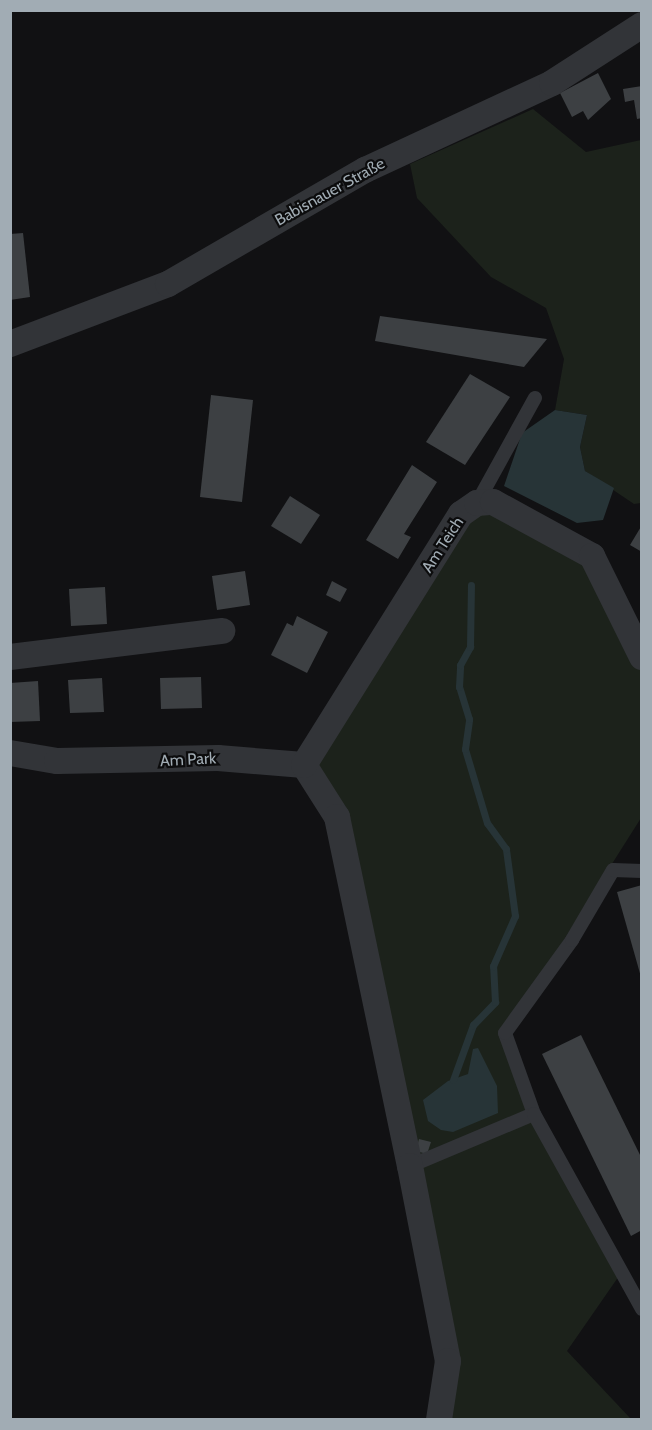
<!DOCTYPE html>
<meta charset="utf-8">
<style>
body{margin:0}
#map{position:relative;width:652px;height:1430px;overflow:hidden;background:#111113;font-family:Cabin,sans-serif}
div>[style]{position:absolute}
.green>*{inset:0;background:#1c221b}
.water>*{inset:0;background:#273437}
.stream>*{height:7px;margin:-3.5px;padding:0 3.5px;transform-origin:3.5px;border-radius:3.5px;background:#273437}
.building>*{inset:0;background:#3d4043}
.lane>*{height:14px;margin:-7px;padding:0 7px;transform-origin:7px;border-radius:7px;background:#323438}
.street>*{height:26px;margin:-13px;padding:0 13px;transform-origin:13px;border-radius:13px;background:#323438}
span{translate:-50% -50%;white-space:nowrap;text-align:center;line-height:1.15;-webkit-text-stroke:4.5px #0c0c0d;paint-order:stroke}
.street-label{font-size:16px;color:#a1acb4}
.frame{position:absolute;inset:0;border:12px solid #a1acb4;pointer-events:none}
</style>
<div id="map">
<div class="green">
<i style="clip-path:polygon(533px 109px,586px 152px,641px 140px,641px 503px,634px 504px,585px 471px,580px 447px,587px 415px,555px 410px,564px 359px,546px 308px,491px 277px,417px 198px,410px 164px)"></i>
<i style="clip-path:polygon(477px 503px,592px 556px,641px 657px,641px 818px,505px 1033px,534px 1114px,619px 1276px,567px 1351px,631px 1419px,439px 1419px,448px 1361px,337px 817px,304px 765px)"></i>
</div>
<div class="water">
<i style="clip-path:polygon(555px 410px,587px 415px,580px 447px,585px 471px,614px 488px,603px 520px,577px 523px,504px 486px,522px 433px)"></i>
<i style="clip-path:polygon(478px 1048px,497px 1086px,498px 1113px,453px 1132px,441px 1130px,428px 1121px,423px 1100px,448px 1081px,468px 1074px,473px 1049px)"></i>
</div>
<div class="stream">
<i style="left:453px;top:1080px;width:59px;rotate:-70deg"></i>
<i style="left:473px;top:1025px;width:32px;rotate:-46deg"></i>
<i style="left:495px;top:1002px;width:36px;rotate:-93deg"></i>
<i style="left:493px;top:966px;width:55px;rotate:-66.3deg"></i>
<i style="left:515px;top:916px;width:68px;rotate:-97.7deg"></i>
<i style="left:506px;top:849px;width:32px;rotate:-126deg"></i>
<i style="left:487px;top:823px;width:77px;rotate:-106.6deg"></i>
<i style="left:465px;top:749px;width:30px;rotate:-82deg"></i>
<i style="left:469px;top:719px;width:34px;rotate:-107deg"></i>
<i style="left:459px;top:687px;width:22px;rotate:-87deg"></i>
<i style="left:460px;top:665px;width:21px;rotate:-61deg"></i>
<i style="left:470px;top:647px;width:62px;rotate:-89.1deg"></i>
</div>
<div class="building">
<i style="clip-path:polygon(598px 73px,611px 99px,588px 120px,583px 111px,572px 117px,560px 93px)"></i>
<i style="clip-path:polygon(642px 86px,642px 118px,637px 119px,634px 100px,625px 102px,623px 89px)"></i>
<i style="clip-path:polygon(23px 233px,30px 297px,10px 300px,10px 234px)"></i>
<i style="clip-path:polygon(380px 316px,547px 339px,524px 367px,375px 341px)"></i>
<i style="clip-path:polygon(470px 374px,510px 397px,465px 465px,426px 442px)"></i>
<i style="clip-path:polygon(211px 395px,253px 400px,242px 502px,200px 497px)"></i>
<i style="clip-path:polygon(412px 465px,437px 482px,404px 534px,411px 537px,398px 559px,366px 540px)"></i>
<i style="clip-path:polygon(290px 496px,320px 515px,301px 544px,271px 526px)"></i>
<i style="clip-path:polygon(642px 525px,642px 552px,630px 545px)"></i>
<i style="clip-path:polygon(245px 571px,250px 605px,217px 610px,212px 576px)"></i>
<i style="clip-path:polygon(332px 581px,347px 589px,340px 602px,326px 595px)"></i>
<i style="clip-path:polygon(105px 587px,107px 624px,71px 626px,69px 589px)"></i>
<i style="clip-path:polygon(297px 616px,328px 632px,307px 673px,271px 655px,287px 623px,293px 626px)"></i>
<i style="clip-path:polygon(201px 677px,202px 708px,161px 709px,160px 678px)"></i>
<i style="clip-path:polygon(102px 678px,104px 712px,70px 713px,68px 680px)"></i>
<i style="clip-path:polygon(38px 681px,40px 721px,10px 722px,10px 683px)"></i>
<i style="clip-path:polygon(642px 885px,642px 977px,641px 977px,617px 892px)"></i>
<i style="clip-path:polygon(581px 1035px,642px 1159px,642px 1230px,631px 1236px,542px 1054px)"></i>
<i style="clip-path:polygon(419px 1139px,431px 1142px,427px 1154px,416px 1151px)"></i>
</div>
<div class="lane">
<i style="left:477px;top:503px;width:120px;rotate:-61.1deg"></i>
<i style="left:534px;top:1114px;width:86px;rotate:-109.7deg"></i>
<i style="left:505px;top:1033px;width:115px;rotate:-54.2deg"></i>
<i style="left:572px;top:940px;width:81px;rotate:-59.6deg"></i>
<i style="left:613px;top:870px;width:29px;rotate:2deg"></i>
<i style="left:410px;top:1166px;width:134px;rotate:-22.8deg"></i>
<i style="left:534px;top:1114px;width:223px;rotate:61deg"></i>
</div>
<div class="street">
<i style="left:10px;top:344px;width:169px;rotate:-20.8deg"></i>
<i style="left:168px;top:284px;width:228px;rotate:-30.1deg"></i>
<i style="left:365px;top:170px;width:206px;rotate:-24.9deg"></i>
<i style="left:552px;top:83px;width:107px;rotate:-32.8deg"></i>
<i style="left:10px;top:657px;width:214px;rotate:-7deg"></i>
<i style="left:10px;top:753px;width:48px;rotate:9.7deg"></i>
<i style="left:57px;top:761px;width:161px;rotate:-1.1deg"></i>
<i style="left:218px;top:758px;width:86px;rotate:4.7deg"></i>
<i style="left:304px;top:765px;width:62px;rotate:57.6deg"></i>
<i style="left:337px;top:817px;width:357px;rotate:78.2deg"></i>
<i style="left:410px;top:1166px;width:199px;rotate:79deg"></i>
<i style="left:448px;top:1361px;width:60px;rotate:98.7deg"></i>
<i style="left:304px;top:765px;width:296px;rotate:-58deg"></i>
<i style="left:461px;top:514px;width:19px;rotate:-35deg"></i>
<i style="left:477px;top:503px;width:16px;rotate:-4deg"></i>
<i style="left:493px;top:502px;width:113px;rotate:28.6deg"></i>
<i style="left:592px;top:556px;width:113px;rotate:63.7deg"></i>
</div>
<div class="street-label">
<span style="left:330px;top:192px;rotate:-29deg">Babisnauer Straße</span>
<span style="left:443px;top:545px;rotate:-57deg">Am Teich</span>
<span style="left:188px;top:760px;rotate:-3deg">Am Park</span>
</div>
<div class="frame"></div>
</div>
